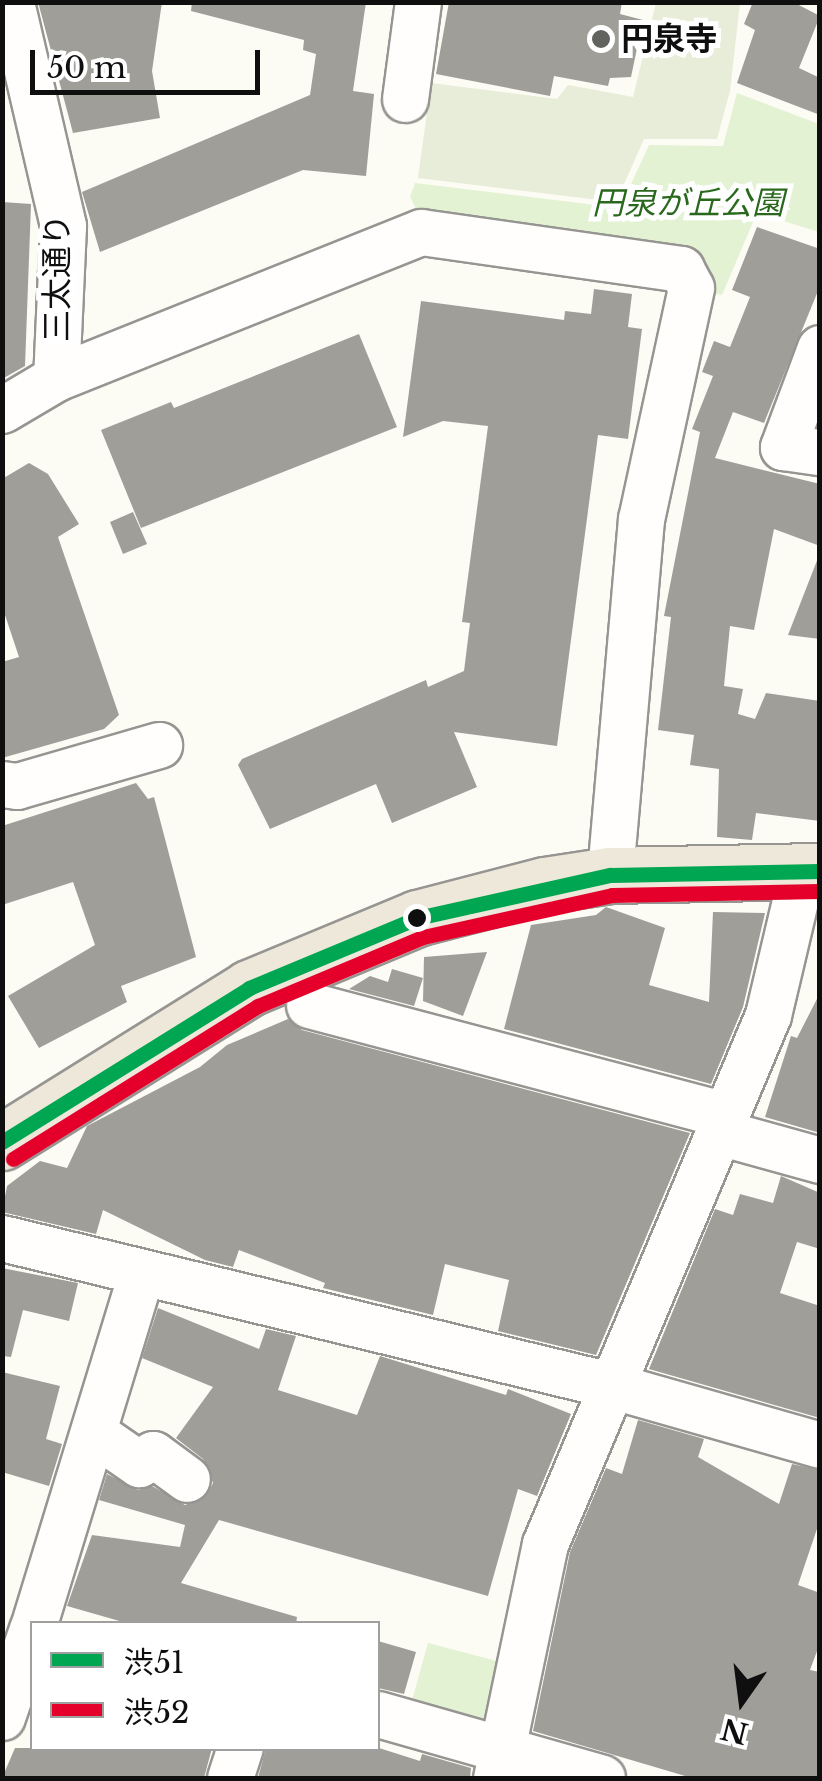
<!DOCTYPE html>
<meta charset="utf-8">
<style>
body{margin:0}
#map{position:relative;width:822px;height:1781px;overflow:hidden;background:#fcfbf4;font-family:"Libre Baskerville","Noto Sans JP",serif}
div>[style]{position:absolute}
.green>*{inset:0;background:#e4f2d4}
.cemetery>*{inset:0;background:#e7edd8}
.building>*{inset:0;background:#a09e99}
.roads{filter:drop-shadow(2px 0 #969592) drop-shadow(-2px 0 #969592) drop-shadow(0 2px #969592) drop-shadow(0 -2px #969592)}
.minor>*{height:45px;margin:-22.5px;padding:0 22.5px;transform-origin:22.5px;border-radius:22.5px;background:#fffefd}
.major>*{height:55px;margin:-27.5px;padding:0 27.5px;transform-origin:27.5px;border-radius:27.5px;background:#ede8d9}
.bus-1>*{height:15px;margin:-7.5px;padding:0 7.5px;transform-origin:7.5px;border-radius:7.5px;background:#00a651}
.bus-2>*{height:15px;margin:-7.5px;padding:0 7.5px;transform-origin:7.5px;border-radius:7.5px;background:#e4002b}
.dots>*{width:28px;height:28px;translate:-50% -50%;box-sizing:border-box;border:5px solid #fff;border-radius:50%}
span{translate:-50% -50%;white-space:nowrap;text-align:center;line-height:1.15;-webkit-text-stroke:10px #fff;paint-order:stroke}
.poi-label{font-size:32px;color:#0f0f0f;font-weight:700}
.left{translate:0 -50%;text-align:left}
.park-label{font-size:32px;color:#2a691d;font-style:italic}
.street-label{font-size:32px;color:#0f0f0f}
.frame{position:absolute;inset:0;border:5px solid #0f0f0f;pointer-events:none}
.legend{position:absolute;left:30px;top:1621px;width:350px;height:130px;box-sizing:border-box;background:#fff;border:2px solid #9f9f9f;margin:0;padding:12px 18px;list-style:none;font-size:30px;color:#0f0f0f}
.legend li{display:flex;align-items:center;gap:20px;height:50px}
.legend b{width:50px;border:2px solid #9f9f9f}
.north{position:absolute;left:692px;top:1651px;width:100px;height:100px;-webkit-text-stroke:8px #fff;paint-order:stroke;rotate:194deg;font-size:28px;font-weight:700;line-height:40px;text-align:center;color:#0f0f0f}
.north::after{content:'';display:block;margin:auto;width:35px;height:45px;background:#0f0f0f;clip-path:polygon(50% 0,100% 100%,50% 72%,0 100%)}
.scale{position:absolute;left:30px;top:50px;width:230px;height:45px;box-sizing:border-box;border:5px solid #0f0f0f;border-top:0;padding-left:12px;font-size:30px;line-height:35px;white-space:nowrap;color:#0f0f0f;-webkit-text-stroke:8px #fff;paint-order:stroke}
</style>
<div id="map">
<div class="green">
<i style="clip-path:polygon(737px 93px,819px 124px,819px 232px,757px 213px,722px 295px,425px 225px,410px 197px,415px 183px,620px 208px,649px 145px,723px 146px)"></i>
<i style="clip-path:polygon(428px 1643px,516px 1666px,478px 1736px,411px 1704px)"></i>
</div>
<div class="cemetery">
<i style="clip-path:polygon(656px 3px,740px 3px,730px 91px,717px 139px,644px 139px,616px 202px,418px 178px,431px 83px,557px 99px,568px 85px,633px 97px)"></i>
</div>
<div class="building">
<i style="clip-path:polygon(38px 2px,162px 2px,152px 71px,160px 118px,73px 133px)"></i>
<i style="clip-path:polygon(192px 2px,366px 2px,353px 91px,374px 94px,366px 176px,303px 170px,100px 252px,82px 192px,310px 95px,316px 54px,303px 50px,304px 40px,191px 11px)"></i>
<i style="clip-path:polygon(449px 2px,622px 2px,620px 14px,643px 20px,631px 77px,610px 78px,608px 86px,554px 76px,550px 96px,436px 74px)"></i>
<i style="clip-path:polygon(753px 2px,793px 2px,820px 16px,799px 68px,820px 78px,820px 115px,737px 83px,755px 30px,744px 24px)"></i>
<i style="clip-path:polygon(2px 202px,31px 204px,25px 366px,2px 379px)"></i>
<i style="clip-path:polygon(757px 227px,820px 249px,820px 286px,764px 423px,733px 412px,715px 458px,820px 484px,820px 546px,774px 529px,754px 630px,730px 626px,724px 686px,743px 689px,738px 714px,755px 719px,766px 693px,820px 701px,820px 821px,756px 813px,752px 840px,717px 837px,719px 769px,690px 765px,694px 735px,658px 730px,671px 617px,664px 616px,700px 432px,692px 429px,713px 376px,702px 372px,714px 341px,730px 347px,750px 297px,732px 290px)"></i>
<i style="clip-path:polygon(594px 289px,632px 294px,628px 327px,642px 329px,628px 439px,598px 435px,557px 746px,454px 732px,477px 787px,392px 823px,376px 784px,270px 829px,238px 765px,242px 759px,426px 680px,428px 687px,464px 671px,470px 623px,462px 622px,488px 426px,443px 421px,403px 437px,421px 301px,564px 320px,565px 311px,591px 314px)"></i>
<i style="clip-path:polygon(359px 334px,397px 427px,141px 528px,101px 430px,171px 402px,174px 408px)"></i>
<i style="clip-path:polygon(29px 463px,48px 474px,79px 524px,58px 537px,119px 715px,104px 729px,2px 758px,2px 662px,19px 657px,2px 606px,2px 479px)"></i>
<i style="clip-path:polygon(133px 512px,147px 544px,123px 554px,110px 522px)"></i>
<i style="clip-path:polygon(818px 558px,820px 639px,788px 635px)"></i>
<i style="clip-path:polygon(136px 783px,148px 799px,154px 797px,196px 957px,121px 986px,127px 1002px,39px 1048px,8px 996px,95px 945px,73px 882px,2px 905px,2px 826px)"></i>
<i style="clip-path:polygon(606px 907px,665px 928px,649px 985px,709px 1002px,713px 912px,765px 913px,743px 1007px,711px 1084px,504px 1029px,531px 925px,596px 915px)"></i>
<i style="clip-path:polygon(487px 952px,463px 1016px,423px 1001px,424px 957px)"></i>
<i style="clip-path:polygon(392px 969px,423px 978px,414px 1006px,349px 989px,370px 976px,388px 982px)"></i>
<i style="clip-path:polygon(820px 993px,820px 1133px,765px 1117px,791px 1036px,797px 1038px)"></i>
<i style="clip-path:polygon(288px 1019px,302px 1030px,690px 1133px,596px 1355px,498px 1331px,509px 1280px,445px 1264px,433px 1315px,323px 1288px,325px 1283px,239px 1250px,233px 1267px,205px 1260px,103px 1210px,96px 1234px,2px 1212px,7px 1186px,40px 1161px,67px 1168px,87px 1126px,200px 1067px,227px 1045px)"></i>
<i style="clip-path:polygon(781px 1176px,820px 1193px,820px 1249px,797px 1242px,780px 1293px,820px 1306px,820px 1418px,649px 1369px,715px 1209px,733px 1215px,740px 1194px,773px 1203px)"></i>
<i style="clip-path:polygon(2px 1268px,78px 1283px,69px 1321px,23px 1310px,11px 1357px,2px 1356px)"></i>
<i style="clip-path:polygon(158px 1308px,259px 1349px,266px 1329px,296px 1336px,278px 1390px,357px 1415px,380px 1356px,506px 1395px,508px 1389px,571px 1414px,537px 1496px,518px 1489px,488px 1596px,219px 1520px,181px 1583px,297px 1617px,296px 1624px,130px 1624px,67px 1606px,92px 1535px,180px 1547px,185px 1525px,99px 1500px,107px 1474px,138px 1490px,152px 1486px,185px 1505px,207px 1495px,213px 1483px,203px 1459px,176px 1438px,213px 1387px,142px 1358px)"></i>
<i style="clip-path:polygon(2px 1372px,60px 1386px,46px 1439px,62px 1444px,49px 1486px,2px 1472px)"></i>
<i style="clip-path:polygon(638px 1420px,704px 1439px,698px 1457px,779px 1504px,792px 1464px,820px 1470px,820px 1520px,798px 1585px,820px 1593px,820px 1643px,810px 1670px,820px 1672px,820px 1778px,692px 1778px,533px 1731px,570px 1552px,606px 1468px,622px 1474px)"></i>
<i style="clip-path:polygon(378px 1641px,416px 1652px,404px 1694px,378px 1688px)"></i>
<i style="clip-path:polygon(15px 1748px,212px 1748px,204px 1778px,2px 1778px)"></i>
<i style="clip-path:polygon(266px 1748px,379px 1748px,420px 1761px,422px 1754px,471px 1768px,470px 1778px,258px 1778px)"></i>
</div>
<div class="roads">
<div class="minor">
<i style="left:11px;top:2px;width:230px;rotate:76.9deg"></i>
<i style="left:63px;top:226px;width:152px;rotate:92.6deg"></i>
<i style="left:405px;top:99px;width:98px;rotate:-82.4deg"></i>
<i style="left:820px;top:348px;width:106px;rotate:110.5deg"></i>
<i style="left:783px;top:447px;width:37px;rotate:8deg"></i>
<i style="left:2px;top:410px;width:63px;rotate:-30.7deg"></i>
<i style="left:56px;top:378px;width:393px;rotate:-21.8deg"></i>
<i style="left:421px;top:232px;width:263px;rotate:8.1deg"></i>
<i style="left:681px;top:269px;width:21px;rotate:62deg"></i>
<i style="left:691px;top:288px;width:236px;rotate:102.2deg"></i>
<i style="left:641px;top:519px;width:357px;rotate:95deg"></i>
<i style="left:2px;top:784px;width:15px;rotate:8deg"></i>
<i style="left:17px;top:786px;width:148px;rotate:-16.1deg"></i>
<i style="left:309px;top:1005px;width:431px;rotate:14.8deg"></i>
<i style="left:719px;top:1132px;width:105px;rotate:15.5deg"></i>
<i style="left:2px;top:1238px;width:626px;rotate:13.59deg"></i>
<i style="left:610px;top:1385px;width:218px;rotate:15.9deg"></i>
<i style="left:94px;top:1433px;width:55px;rotate:34.6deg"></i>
<i style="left:139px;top:1464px;width:17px;rotate:-36deg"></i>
<i style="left:153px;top:1454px;width:42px;rotate:36.3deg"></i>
<i style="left:34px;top:1624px;width:367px;rotate:-73deg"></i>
<i style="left:378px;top:1714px;width:233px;rotate:15.9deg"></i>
<i style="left:2px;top:1717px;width:93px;rotate:-71.2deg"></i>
<i style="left:230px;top:1778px;width:32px;rotate:-72deg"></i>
<i style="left:496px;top:1778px;width:239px;rotate:-78.2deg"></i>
<i style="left:545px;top:1544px;width:574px;rotate:-67.14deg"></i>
<i style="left:768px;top:1015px;width:148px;rotate:-76.7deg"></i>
</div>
<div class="major">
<i style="left:2px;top:1142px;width:291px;rotate:-31.9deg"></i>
<i style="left:249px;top:988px;width:182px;rotate:-22.6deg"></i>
<i style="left:417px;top:918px;width:132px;rotate:-14.5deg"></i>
<i style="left:545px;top:885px;width:66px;rotate:-8.7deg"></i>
<i style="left:610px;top:875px;width:210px;rotate:-1.1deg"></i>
</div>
</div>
<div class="bus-1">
<i style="left:2px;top:1142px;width:291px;rotate:-31.9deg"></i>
<i style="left:249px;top:988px;width:182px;rotate:-22.6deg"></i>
<i style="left:417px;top:918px;width:198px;rotate:-12.6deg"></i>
<i style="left:610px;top:875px;width:210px;rotate:-1.1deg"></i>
</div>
<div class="bus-2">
<i style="left:13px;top:1159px;width:289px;rotate:-32deg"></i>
<i style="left:258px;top:1006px;width:179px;rotate:-22.7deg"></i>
<i style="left:423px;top:937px;width:194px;rotate:-12.5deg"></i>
<i style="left:612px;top:895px;width:208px;rotate:-1.1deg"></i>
</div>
<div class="dots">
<i style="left:601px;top:39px;background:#62625f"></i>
<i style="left:417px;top:918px;background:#0f0f0f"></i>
</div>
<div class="poi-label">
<span class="left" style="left:621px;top:39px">円泉寺</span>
</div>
<div class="park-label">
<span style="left:688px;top:203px">円泉が丘公園</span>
</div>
<div class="street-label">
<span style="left:57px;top:278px;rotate:-90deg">三太通り</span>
</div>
<div class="frame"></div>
<ul class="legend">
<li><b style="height:12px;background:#00a651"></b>渋51</li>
<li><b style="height:12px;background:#e4002b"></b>渋52</li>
</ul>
<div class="north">N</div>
<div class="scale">50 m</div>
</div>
